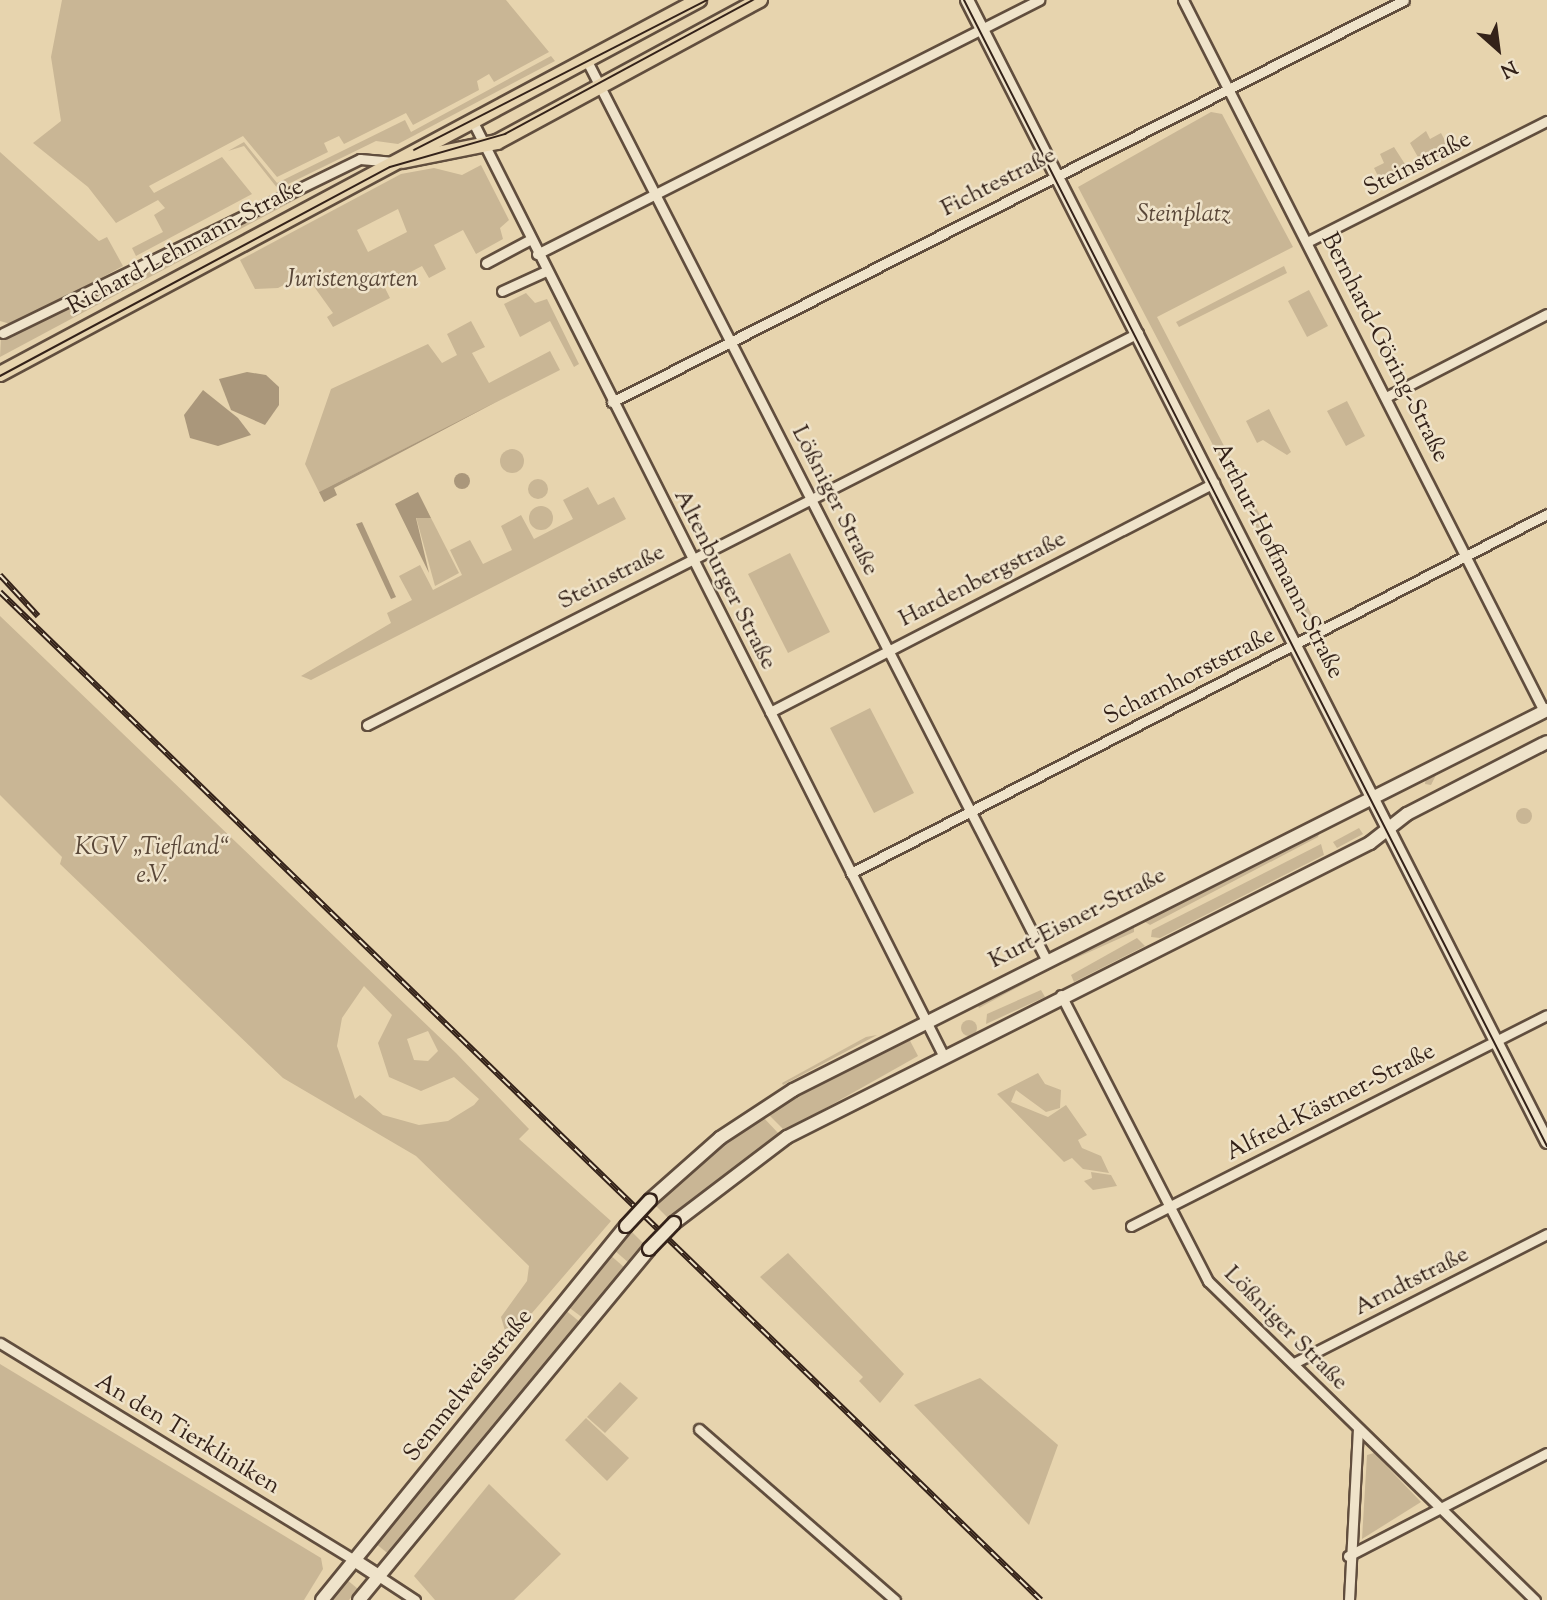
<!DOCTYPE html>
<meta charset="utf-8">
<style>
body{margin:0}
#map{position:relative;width:1547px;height:1600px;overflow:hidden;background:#e7d4ae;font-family:"Sorts Mill Goudy",serif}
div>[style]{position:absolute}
.green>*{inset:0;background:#c9b695}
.round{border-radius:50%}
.water>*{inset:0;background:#aa977b}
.roads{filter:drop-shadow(2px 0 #614e3e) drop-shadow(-2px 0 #614e3e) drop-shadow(0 2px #614e3e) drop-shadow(0 -2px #614e3e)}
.street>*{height:9px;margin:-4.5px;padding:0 4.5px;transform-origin:4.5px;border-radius:4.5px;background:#efe3ca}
.secondary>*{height:12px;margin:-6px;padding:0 6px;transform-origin:6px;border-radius:6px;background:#efe3ca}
.primary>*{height:14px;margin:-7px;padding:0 7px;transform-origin:7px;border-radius:7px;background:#e7d4ae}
.tram>*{height:2px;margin:-1px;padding:0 1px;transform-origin:1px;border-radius:1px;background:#342219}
.rail>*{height:6px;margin-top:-3px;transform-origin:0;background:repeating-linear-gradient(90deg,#efe3ca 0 10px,#342219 0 20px);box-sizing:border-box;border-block:2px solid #342219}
.bridges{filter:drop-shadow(2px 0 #342219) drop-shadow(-2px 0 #342219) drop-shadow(0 2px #342219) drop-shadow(0 -2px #342219)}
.secondary-bridge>*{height:12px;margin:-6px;padding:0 6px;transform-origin:6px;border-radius:6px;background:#efe3ca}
span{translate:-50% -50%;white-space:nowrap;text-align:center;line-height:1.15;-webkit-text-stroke:5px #efe3ca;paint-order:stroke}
.street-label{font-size:24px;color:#342219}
.park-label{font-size:24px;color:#594738;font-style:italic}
.north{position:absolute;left:1463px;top:14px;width:70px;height:70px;-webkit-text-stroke:5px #efe3ca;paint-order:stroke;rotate:152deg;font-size:19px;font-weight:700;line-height:28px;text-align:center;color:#342219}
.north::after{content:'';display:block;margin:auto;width:24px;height:32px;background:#342219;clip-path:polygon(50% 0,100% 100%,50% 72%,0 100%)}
</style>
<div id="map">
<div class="green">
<i style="clip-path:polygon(62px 0,506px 0,549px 52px,494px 82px,489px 74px,477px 81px,479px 90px,413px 125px,406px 113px,344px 144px,339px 136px,324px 143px,328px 152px,277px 177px,243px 136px,149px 186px,154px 193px,222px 157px,252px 194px,136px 256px,132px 248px,163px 232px,154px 215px,165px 208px,158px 200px,116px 223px,88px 187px,33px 143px,61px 121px,51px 57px)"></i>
<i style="clip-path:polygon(551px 56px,555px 61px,398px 144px,376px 141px,278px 189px,244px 146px,228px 151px,244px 142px,277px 183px,405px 120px,411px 132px)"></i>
<i style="clip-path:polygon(1211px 112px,1222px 114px,1293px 247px,1157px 317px,1314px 619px,1306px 623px,1078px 187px)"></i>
<i style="clip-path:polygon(1426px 131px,1430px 139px,1441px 133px,1451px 152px,1423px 166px,1410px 143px)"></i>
<i style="clip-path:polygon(1394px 147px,1410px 172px,1383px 186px,1374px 168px,1384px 163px,1380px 154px)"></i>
<i style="clip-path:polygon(0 152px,99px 241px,107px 237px,123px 266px,14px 325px,0 321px)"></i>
<i style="clip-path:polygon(365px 163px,99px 304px,0 357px,1px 337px)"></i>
<i style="clip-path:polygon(evenodd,481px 165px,509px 220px,500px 228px,503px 239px,476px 254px,463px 230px,434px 245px,446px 269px,429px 278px,422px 266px,384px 286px,390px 298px,333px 327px,327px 317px,333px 313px,305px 274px,278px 288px,255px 289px,240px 260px,401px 174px,434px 168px,462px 175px,481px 165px,398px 209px,407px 232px,368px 252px,357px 230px,398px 209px)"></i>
<i style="clip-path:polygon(1284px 266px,1287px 273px,1179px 327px,1176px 322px)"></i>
<i style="clip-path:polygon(1309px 290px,1328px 326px,1307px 337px,1288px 301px)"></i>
<i style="clip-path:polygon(526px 293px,535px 303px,547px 299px,579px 364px,574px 367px,550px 321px,520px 337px,504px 304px)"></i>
<i style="clip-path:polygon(471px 321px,485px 347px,472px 353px,489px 383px,550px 351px,560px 370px,319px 492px,305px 464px,331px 389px,428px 344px,442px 363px,457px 355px,447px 334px)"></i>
<i style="clip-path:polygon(1347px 401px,1365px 436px,1346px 446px,1327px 411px)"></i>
<i style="clip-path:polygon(1269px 409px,1291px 452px,1287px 455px,1263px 440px,1257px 443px,1246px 421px)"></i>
<i class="round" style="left:500px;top:449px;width:24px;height:24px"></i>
<i class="round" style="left:528px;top:479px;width:20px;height:20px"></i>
<i style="clip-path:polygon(588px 487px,598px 505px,614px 497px,626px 519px,311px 680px,301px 676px,391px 623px,387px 613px,412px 600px,399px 576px,420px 565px,433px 590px,462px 575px,450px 550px,470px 540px,483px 564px,512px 550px,501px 526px,521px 515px,534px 539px,573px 519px,563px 500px)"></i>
<i class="round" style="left:529px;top:506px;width:24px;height:24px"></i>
<i style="clip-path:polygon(416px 517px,431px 518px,459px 573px,435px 586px)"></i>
<i style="clip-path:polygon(790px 553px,830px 632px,788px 653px,748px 574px)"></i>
<i style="clip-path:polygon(evenodd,0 616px,456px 1053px,529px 1129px,519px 1139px,611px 1221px,508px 1341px,501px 1317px,527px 1281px,529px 1266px,416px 1156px,283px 1078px,60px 864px,62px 857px,0 795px,0 616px,364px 986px,392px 1015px,378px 1043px,389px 1077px,421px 1091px,454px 1077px,479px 1099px,474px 1105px,448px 1121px,419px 1125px,383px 1115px,360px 1095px,355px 1099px,337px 1046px,342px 1018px,364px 986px,0 616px,428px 1031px,438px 1051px,428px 1061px,414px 1060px,407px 1039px,428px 1031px)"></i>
<i style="clip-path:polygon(870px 708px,914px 793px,874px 813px,830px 728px)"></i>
<i style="clip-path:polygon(1521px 728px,1436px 775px,1431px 785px,1425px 784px,1426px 776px)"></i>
<i class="round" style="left:1516px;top:808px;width:16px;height:16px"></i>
<i style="clip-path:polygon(1359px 828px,1363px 834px,1337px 848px,1333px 842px)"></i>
<i style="clip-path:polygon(1320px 831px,1318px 837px,1150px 925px,1142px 920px)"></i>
<i style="clip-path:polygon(1321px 844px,1324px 855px,1160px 938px,1151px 937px,1152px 930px)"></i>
<i style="clip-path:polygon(1134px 924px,1134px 932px,1065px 963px,1061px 957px)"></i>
<i style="clip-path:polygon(1137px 938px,1145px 946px,1074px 982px,1071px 975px)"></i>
<i style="clip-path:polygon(1032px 972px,1035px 978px,979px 1008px,977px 1004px)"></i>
<i style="clip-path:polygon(1041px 990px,1045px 997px,986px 1024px,987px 1014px)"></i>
<i class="round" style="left:961px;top:1020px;width:16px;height:16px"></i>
<i style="clip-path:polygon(877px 1035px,783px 1085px,782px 1083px,866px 1037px)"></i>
<i style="clip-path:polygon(907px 1035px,918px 1056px,785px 1131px,766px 1112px)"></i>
<i style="clip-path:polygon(1038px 1073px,1045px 1084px,1061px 1090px,1060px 1108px,1046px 1112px,1016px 1090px,1011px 1102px,1048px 1117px,1066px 1105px,1087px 1135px,1078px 1140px,1082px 1148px,1101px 1156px,1109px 1173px,1083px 1169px,1072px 1158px,1064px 1162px,997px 1094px)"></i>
<i style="clip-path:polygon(891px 1091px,874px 1103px,811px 1133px,837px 1119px)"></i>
<i style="clip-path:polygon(761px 1115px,780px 1135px,670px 1220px,654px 1204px)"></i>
<i style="clip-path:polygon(1091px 1172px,1111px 1175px,1117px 1186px,1093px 1190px,1084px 1181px,1092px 1178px)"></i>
<i style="clip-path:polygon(630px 1230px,645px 1245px,629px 1263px,614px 1250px)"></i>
<i style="clip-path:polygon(788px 1253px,904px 1374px,880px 1403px,859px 1381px,863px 1377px,760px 1277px)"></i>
<i style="clip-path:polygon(609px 1254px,625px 1268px,583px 1318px,567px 1306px)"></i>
<i style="clip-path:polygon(564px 1309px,580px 1322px,391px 1556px,375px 1543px)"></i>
<i style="clip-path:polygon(0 1364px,321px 1558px,323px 1569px,304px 1600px,0 1600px)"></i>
<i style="clip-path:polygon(980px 1378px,1058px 1445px,1029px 1525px,914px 1405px)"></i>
<i style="clip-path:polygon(620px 1382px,638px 1398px,605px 1433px,587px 1417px)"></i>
<i style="clip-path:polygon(586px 1418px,629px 1458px,607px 1481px,565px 1440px)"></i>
<i style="clip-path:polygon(1374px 1453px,1421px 1502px,1362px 1539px,1367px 1455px)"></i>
<i style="clip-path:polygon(489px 1484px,561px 1554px,514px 1600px,435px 1600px,414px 1576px)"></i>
<i style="clip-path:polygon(346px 1579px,358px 1589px,349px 1600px,329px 1600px)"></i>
</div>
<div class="water">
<i style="clip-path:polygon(247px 372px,266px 375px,279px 387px,279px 405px,265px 425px,231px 410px,219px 379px)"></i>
<i style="clip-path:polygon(203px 390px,238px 418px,251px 435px,218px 446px,190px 438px,184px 415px)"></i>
<i style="clip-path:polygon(496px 402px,334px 488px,337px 495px,324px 502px,319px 492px)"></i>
<i class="round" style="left:454px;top:473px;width:16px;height:16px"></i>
<i style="clip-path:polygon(418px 492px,431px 518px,416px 518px,429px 573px,395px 504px)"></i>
<i style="clip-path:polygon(362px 522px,396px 597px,391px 599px,356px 524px)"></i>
</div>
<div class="roads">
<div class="street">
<i style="left:1183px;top:0;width:797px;rotate:63.08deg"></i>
<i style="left:587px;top:61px;width:1009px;rotate:62.93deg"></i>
<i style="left:473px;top:122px;width:1045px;rotate:63.26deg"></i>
<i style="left:1307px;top:242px;width:269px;rotate:-26.8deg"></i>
<i style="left:537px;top:254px;width:563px;rotate:-26.84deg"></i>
<i style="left:486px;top:263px;width:49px;rotate:-28.1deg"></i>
<i style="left:502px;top:291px;width:48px;rotate:-24.4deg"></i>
<i style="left:3px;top:333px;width:397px;rotate:-26deg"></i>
<i style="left:360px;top:159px;width:34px;rotate:5deg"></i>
<i style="left:1386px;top:397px;width:181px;rotate:-27.3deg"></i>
<i style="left:612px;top:402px;width:888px;rotate:-26.91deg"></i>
<i style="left:770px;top:712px;width:500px;rotate:-27.3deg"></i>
<i style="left:367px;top:725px;width:865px;rotate:-26.95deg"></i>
<i style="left:851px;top:873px;width:783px;rotate:-27.28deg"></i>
<i style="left:1061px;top:995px;width:322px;rotate:62.8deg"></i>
<i style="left:1208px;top:1281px;width:457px;rotate:44.3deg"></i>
<i style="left:1131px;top:1226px;width:466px;rotate:-26.9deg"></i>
<i style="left:0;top:1343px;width:415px;rotate:31.5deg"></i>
<i style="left:1294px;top:1363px;width:284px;rotate:-27deg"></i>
<i style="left:699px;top:1429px;width:260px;rotate:41.1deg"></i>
<i style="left:1348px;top:1556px;width:224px;rotate:-27.4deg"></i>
<i style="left:380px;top:1577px;width:42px;rotate:33.3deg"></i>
<i style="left:1349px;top:1600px;width:170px;rotate:-87deg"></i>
</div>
<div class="secondary">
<i style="left:967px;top:0;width:1281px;rotate:63.07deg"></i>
<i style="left:650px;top:1200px;width:94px;rotate:-41.5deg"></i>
<i style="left:720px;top:1138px;width:87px;rotate:-33.3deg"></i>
<i style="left:793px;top:1090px;width:844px;rotate:-26.75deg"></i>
<i style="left:674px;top:1223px;width:142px;rotate:-37.3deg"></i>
<i style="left:787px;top:1137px;width:653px;rotate:-26.76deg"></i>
<i style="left:1370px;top:843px;width:47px;rotate:-38.1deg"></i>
<i style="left:1407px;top:814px;width:157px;rotate:-27.2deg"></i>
<i style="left:354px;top:1560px;width:31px;rotate:33deg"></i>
<i style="left:322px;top:1600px;width:482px;rotate:-50.9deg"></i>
<i style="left:359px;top:1600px;width:455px;rotate:-50.4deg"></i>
</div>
<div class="primary">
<i style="left:402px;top:161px;width:97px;rotate:-11.3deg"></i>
<i style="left:497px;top:142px;width:299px;rotate:-28.4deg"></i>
<i style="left:0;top:374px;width:793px;rotate:-28.15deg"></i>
</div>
</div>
<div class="tram">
<i style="left:964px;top:0;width:1286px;rotate:63.04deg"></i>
<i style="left:414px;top:150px;width:329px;rotate:-27.1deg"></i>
<i style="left:0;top:376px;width:442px;rotate:-28.2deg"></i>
<i style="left:390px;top:167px;width:120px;rotate:-16deg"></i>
<i style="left:505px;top:134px;width:282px;rotate:-28.4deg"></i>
</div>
<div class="rail">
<i style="left:0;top:575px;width:56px;rotate:47.2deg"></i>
<i style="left:0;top:592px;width:1449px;rotate:44.08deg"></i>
</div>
<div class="bridges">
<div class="secondary-bridge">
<i style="left:626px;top:1226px;width:35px;rotate:-47deg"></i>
<i style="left:649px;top:1249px;width:36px;rotate:-46deg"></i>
</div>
</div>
<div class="street-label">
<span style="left:1418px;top:165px;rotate:-27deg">Steinstraße</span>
<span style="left:999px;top:183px;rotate:-27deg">Fichtestraße</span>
<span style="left:186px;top:248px;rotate:-28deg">Richard-Lehmann-Straße</span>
<span style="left:1384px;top:348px;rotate:63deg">Bernhard-Göring-Straße</span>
<span style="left:834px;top:501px;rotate:63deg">Lößniger Straße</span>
<span style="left:1277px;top:561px;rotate:63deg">Arthur-Hoffmann-Straße</span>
<span style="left:612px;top:578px;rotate:-27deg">Steinstraße</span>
<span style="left:724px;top:580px;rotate:63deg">Altenburger Straße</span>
<span style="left:983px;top:580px;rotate:-27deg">Hardenbergstraße</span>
<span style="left:1190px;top:677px;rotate:-27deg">Scharnhorststraße</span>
<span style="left:1078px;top:919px;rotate:-27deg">Kurt-Eisner-Straße</span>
<span style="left:1331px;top:1103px;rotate:-27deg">Alfred-Kästner-Straße</span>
<span style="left:1412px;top:1282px;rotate:-27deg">Arndtstraße</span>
<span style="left:1285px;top:1329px;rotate:45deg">Lößniger Straße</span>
<span style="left:469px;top:1386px;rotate:-51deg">Semmelweisstraße</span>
<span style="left:187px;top:1435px;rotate:31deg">An den Tierkliniken</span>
</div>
<div class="park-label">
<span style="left:1184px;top:216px">Steinplatz</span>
<span style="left:352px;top:281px">Juristengarten</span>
<span style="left:152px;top:863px">KGV „Tiefland“<br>e.V.</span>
</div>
<div class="north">N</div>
</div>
